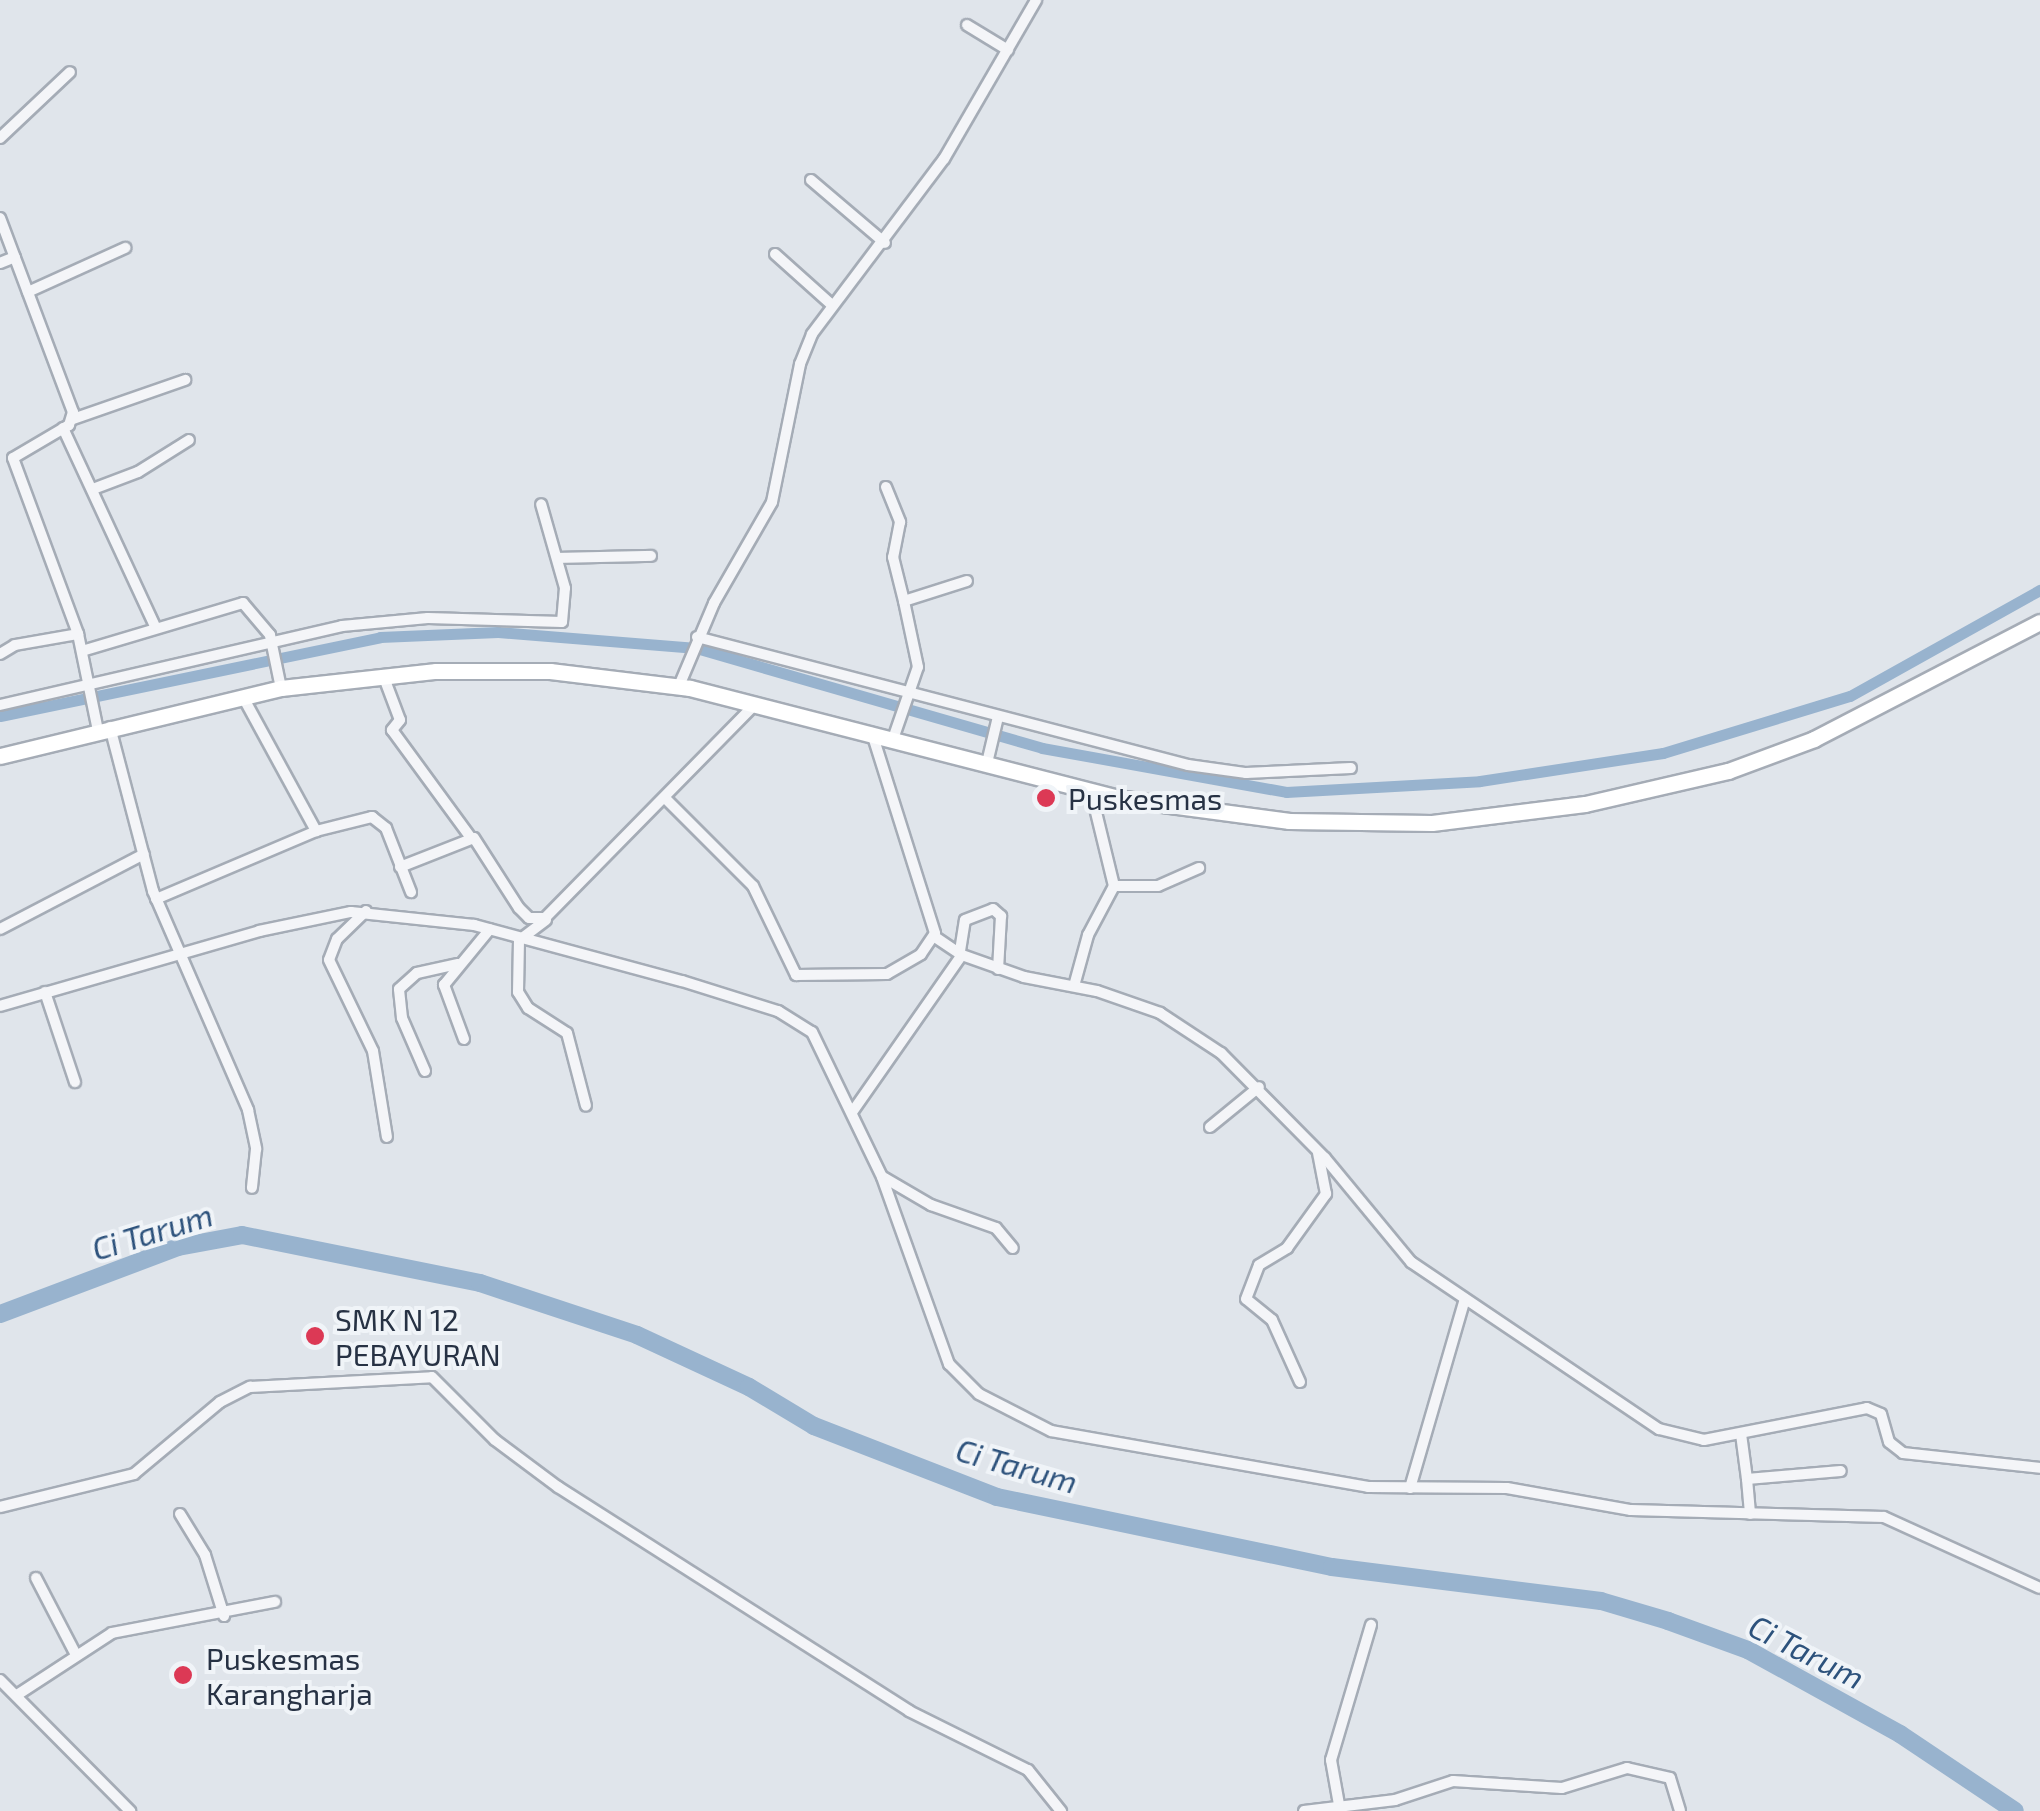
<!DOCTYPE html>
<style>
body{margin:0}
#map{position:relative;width:2040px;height:1811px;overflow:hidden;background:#e0e5eb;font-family:"Exo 2",sans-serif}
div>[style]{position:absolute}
.canal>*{height:11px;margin:-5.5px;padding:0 5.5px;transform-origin:5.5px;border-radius:5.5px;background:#98b3ce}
.river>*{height:18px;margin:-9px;padding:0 9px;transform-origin:9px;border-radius:9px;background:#98b3ce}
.roads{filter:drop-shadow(2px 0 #a5acb6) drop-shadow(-2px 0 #a5acb6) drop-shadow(0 2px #a5acb6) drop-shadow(0 -2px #a5acb6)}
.street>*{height:10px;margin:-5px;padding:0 5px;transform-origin:5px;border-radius:5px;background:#f4f5f8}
.primary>*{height:15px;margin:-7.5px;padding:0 7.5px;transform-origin:7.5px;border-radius:7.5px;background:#fff}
.dots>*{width:28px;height:28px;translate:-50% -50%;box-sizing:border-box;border:5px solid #f0f4f8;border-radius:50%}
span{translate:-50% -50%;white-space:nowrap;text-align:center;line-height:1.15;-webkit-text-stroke:8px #f0f4f8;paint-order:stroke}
.poi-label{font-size:30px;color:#273244}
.left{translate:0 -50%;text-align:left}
.water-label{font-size:32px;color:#2d527c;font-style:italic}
</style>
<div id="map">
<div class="canal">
<i style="left:0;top:716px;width:388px;rotate:-11.7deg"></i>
<i style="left:380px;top:637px;width:118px;rotate:-2.4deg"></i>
<i style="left:498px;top:632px;width:199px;rotate:4.6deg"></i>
<i style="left:696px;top:648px;width:360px;rotate:16.1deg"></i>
<i style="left:1042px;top:748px;width:248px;rotate:10.2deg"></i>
<i style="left:1286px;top:792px;width:194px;rotate:-3.2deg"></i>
<i style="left:1480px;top:781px;width:185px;rotate:-8.7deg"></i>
<i style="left:1663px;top:753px;width:195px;rotate:-17deg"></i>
<i style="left:1850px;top:696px;width:218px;rotate:-29.2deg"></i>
</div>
<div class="river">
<i style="left:0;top:1314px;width:190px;rotate:-20.6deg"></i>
<i style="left:178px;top:1247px;width:65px;rotate:-10.6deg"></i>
<i style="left:242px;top:1235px;width:243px;rotate:11.4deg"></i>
<i style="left:480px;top:1283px;width:165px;rotate:18.3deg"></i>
<i style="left:637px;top:1335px;width:123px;rotate:24.9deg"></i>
<i style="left:749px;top:1387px;width:76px;rotate:31deg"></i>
<i style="left:814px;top:1426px;width:196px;rotate:21.2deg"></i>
<i style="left:997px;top:1497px;width:342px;rotate:11.8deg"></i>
<i style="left:1332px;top:1567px;width:271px;rotate:7.2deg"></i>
<i style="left:1601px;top:1601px;width:70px;rotate:16.6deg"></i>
<i style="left:1668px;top:1621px;width:85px;rotate:19.9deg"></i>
<i style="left:1748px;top:1650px;width:174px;rotate:28.9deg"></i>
<i style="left:1900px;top:1734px;width:138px;rotate:33.8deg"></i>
</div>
<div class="roads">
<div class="street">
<i style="left:967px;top:25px;width:48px;rotate:31.4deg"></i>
<i style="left:0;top:138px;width:96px;rotate:-43.3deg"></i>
<i style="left:811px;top:180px;width:97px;rotate:40.4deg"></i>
<i style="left:0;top:218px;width:207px;rotate:69.4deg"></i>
<i style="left:73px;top:412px;width:14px;rotate:107deg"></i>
<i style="left:69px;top:425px;width:65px;rotate:149.5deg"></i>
<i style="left:13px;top:458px;width:188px;rotate:69.7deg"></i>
<i style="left:78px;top:634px;width:99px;rotate:78.3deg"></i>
<i style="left:775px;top:254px;width:76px;rotate:41.8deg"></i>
<i style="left:0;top:263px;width:16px;rotate:-22deg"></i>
<i style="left:28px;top:292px;width:107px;rotate:-24.4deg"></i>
<i style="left:73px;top:419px;width:119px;rotate:-19.2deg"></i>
<i style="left:63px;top:428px;width:218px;rotate:65.1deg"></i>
<i style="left:886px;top:487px;width:38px;rotate:68deg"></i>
<i style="left:900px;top:522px;width:36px;rotate:101deg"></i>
<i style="left:893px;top:557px;width:45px;rotate:76deg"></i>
<i style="left:93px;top:489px;width:48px;rotate:-20.7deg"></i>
<i style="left:138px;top:472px;width:60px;rotate:-32.1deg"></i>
<i style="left:560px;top:558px;width:91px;rotate:-1.3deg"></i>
<i style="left:697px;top:637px;width:507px;rotate:14.61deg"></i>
<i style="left:1188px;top:765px;width:59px;rotate:7.9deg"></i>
<i style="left:1246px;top:773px;width:105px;rotate:-2.7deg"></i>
<i style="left:82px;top:651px;width:168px;rotate:-16.6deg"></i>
<i style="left:243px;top:603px;width:42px;rotate:49.8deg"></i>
<i style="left:270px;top:635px;width:54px;rotate:78.3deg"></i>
<i style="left:0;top:654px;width:17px;rotate:-31deg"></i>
<i style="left:15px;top:645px;width:64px;rotate:-9.9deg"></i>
<i style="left:383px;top:675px;width:48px;rotate:69.3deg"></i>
<i style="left:400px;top:720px;width:13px;rotate:129deg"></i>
<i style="left:392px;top:730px;width:134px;rotate:53.8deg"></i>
<i style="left:679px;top:686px;width:90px;rotate:-67.1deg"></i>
<i style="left:714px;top:603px;width:116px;rotate:-60.1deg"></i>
<i style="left:772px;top:502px;width:141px;rotate:-78.5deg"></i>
<i style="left:800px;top:364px;width:32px;rotate:-68deg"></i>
<i style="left:812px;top:334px;width:219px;rotate:-53deg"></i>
<i style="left:944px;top:159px;width:184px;rotate:-59.9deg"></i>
<i style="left:243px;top:697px;width:153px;rotate:61.4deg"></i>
<i style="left:0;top:705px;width:351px;rotate:-13deg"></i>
<i style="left:342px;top:626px;width:86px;rotate:-5.3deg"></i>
<i style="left:428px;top:618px;width:134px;rotate:1.7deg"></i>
<i style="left:562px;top:622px;width:34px;rotate:-85deg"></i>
<i style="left:565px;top:588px;width:87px;rotate:-105.9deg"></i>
<i style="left:110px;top:727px;width:170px;rotate:75.3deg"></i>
<i style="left:153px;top:891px;width:239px;rotate:66.5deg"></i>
<i style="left:248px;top:1110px;width:40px;rotate:78deg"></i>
<i style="left:256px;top:1149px;width:39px;rotate:96deg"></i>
<i style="left:893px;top:739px;width:76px;rotate:-70.9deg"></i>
<i style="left:918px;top:667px;width:67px;rotate:-102deg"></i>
<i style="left:904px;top:601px;width:66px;rotate:-17.6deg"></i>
<i style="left:987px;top:763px;width:47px;rotate:-76.6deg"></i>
<i style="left:665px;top:798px;width:124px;rotate:45deg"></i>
<i style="left:753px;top:886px;width:99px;rotate:64.2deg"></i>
<i style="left:796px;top:975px;width:91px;rotate:-0.6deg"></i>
<i style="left:887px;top:974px;width:39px;rotate:-30deg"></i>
<i style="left:921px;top:954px;width:25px;rotate:-56deg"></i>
<i style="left:935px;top:933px;width:210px;rotate:-107.5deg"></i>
<i style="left:400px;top:867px;width:79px;rotate:-21.4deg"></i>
<i style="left:474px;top:838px;width:83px;rotate:57.3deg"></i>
<i style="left:519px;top:908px;width:14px;rotate:45deg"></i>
<i style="left:529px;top:918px;width:16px"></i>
<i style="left:545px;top:918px;width:298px;rotate:-45.5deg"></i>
<i style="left:1114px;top:886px;width:44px"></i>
<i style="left:1158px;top:886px;width:45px;rotate:-23.7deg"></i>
<i style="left:156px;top:899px;width:174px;rotate:-23deg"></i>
<i style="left:316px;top:831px;width:58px;rotate:-14deg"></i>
<i style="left:372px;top:817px;width:18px;rotate:38deg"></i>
<i style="left:386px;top:828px;width:69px;rotate:68.7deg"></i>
<i style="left:366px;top:911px;width:40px;rotate:136deg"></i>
<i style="left:337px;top:939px;width:22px;rotate:111deg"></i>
<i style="left:329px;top:960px;width:101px;rotate:64.2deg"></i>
<i style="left:373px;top:1051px;width:87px;rotate:80.8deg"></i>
<i style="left:546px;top:920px;width:34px;rotate:143deg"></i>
<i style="left:519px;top:940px;width:52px;rotate:91.1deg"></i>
<i style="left:518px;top:992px;width:19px;rotate:58deg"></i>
<i style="left:528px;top:1008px;width:46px;rotate:32.7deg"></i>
<i style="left:567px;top:1033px;width:75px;rotate:75.4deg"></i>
<i style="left:0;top:929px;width:162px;rotate:-27.5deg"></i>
<i style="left:935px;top:937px;width:32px;rotate:34deg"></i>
<i style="left:960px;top:951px;width:31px;rotate:-81deg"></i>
<i style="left:965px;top:920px;width:30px;rotate:-21deg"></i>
<i style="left:993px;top:909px;width:11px;rotate:41deg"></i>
<i style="left:1001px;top:916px;width:53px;rotate:93.2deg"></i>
<i style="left:1074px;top:986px;width:53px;rotate:-74.6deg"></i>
<i style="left:1088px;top:935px;width:55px;rotate:-62deg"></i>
<i style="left:1114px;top:886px;width:97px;rotate:-103.7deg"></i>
<i style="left:45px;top:992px;width:95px;rotate:71.6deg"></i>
<i style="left:0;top:1006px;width:270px;rotate:-16.1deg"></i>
<i style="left:259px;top:931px;width:94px;rotate:-11.7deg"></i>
<i style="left:351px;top:912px;width:124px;rotate:6deg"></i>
<i style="left:474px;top:925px;width:215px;rotate:15.1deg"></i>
<i style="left:682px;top:981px;width:101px;rotate:17.4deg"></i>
<i style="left:778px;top:1011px;width:40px;rotate:32deg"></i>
<i style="left:812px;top:1032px;width:161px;rotate:64.2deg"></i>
<i style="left:882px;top:1177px;width:199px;rotate:70.3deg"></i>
<i style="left:949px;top:1364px;width:42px;rotate:45deg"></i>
<i style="left:979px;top:1394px;width:81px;rotate:27.2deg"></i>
<i style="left:1051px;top:1431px;width:322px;rotate:10deg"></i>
<i style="left:1368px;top:1487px;width:139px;rotate:0.4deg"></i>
<i style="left:1507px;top:1488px;width:126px;rotate:10.1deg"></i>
<i style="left:1631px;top:1510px;width:253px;rotate:1.6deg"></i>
<i style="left:1884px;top:1517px;width:171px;rotate:24.5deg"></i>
<i style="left:464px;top:1039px;width:58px;rotate:-110.3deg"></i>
<i style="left:444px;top:985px;width:72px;rotate:-50.6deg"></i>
<i style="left:425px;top:1071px;width:58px;rotate:-113.5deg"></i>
<i style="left:402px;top:1018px;width:29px;rotate:-96deg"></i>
<i style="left:399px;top:989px;width:24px;rotate:-42deg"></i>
<i style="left:417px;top:973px;width:42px;rotate:-12.4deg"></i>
<i style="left:853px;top:1111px;width:190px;rotate:-55.1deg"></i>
<i style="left:962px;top:955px;width:66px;rotate:19.5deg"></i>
<i style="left:1024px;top:977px;width:74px;rotate:10.9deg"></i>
<i style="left:1097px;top:991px;width:67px;rotate:19.2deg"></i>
<i style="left:1160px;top:1013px;width:73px;rotate:33.3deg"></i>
<i style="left:1221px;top:1053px;width:148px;rotate:45.3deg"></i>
<i style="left:1325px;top:1158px;width:135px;rotate:50.4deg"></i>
<i style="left:1411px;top:1262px;width:299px;rotate:34deg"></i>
<i style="left:1659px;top:1429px;width:46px;rotate:13.7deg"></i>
<i style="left:1704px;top:1440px;width:166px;rotate:-11.1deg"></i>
<i style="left:1867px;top:1408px;width:15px;rotate:23deg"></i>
<i style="left:1881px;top:1414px;width:29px;rotate:74deg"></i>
<i style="left:1889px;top:1442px;width:18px;rotate:38deg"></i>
<i style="left:1903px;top:1453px;width:138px;rotate:6.2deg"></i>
<i style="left:1210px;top:1127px;width:63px;rotate:-39.2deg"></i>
<i style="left:883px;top:1177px;width:56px;rotate:30.3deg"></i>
<i style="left:931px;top:1205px;width:69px;rotate:19.5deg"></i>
<i style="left:996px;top:1228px;width:26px;rotate:50deg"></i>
<i style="left:1300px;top:1382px;width:68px;rotate:-114.3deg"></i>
<i style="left:1272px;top:1320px;width:33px;rotate:-141deg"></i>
<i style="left:1246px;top:1299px;width:36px;rotate:-69deg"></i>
<i style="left:1259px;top:1265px;width:33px;rotate:-31deg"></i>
<i style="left:1287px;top:1248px;width:67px;rotate:-54.2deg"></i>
<i style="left:1326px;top:1194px;width:42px;rotate:-101deg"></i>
<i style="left:1741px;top:1434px;width:45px;rotate:82.4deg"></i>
<i style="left:1747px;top:1479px;width:94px;rotate:-4.9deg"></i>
<i style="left:1747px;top:1479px;width:35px;rotate:85deg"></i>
<i style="left:1410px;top:1488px;width:197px;rotate:-73.8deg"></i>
<i style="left:0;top:1507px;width:138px;rotate:-13.8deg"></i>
<i style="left:134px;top:1474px;width:112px;rotate:-39.9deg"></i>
<i style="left:220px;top:1402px;width:34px;rotate:-27deg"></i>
<i style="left:250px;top:1387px;width:182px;rotate:-3.1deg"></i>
<i style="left:432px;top:1377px;width:89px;rotate:45deg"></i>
<i style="left:495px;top:1440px;width:79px;rotate:36.7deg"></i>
<i style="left:558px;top:1487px;width:416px;rotate:32.5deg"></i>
<i style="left:909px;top:1711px;width:133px;rotate:26.4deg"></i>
<i style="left:1028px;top:1770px;width:53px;rotate:51.2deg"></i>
<i style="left:180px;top:1514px;width:48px;rotate:58.6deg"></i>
<i style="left:205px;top:1555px;width:64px;rotate:72.7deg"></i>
<i style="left:36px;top:1578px;width:85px;rotate:62.5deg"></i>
<i style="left:0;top:1680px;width:185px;rotate:45.2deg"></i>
<i style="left:17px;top:1695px;width:113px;rotate:-33.1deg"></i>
<i style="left:112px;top:1633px;width:166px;rotate:-10.8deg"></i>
<i style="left:1340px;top:1810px;width:51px;rotate:-100.2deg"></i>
<i style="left:1331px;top:1760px;width:141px;rotate:-73.5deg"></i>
<i style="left:1304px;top:1811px;width:92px;rotate:-6.9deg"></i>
<i style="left:1395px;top:1800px;width:61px;rotate:-18.1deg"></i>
<i style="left:1453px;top:1781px;width:109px;rotate:3.7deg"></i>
<i style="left:1562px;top:1788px;width:68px;rotate:-17.1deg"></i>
<i style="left:1627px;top:1768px;width:44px;rotate:13.1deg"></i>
<i style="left:1670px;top:1778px;width:34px;rotate:73deg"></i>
</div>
<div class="primary">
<i style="left:0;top:756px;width:289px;rotate:-13.6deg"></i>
<i style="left:281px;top:688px;width:156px;rotate:-6.3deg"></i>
<i style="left:436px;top:671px;width:114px"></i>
<i style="left:550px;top:671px;width:141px;rotate:6.9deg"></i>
<i style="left:690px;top:688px;width:441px;rotate:14.4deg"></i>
<i style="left:1117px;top:798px;width:174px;rotate:7.6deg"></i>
<i style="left:1289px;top:821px;width:143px;rotate:0.8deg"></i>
<i style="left:1432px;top:823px;width:154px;rotate:-7.1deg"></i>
<i style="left:1585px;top:804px;width:147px;rotate:-13deg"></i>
<i style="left:1728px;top:771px;width:92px;rotate:-20.4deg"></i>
<i style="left:1814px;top:739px;width:254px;rotate:-27.4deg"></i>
</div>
</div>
<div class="dots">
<i style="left:1046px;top:798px;background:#dc3955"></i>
<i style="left:315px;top:1336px;background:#dc3955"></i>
<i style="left:183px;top:1675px;background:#dc3955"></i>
</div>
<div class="poi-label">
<span class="left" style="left:1068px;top:798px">Puskesmas</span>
<span class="left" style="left:335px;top:1336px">SMK N 12<br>PEBAYURAN</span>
<span class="left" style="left:206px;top:1675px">Puskesmas<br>Karangharja</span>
</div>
<div class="water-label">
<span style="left:152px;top:1231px;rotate:-17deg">Ci Tarum</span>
<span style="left:1017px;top:1465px;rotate:16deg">Ci Tarum</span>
<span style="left:1807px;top:1651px;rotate:27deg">Ci Tarum</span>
</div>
</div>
